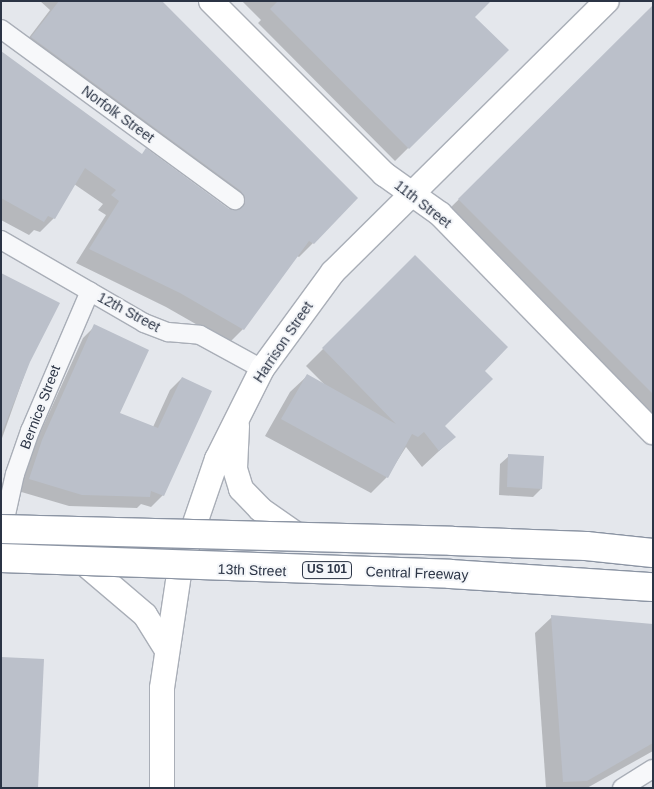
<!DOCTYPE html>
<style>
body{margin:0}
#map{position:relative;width:654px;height:789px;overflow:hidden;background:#e4e7ec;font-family:Helvetica,sans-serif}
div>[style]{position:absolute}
.shadow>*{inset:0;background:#0003}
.building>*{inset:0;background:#bbc0ca}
.roads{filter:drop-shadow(1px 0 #a9aeb7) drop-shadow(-1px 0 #a9aeb7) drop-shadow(0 1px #a9aeb7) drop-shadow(0 -1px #a9aeb7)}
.street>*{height:18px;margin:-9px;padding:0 9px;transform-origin:9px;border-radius:9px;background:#f7f8fa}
.secondary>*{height:24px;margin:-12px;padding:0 12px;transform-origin:12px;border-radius:12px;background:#fff}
.bridges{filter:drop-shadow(1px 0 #8b94a3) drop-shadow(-1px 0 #8b94a3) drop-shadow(0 1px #8b94a3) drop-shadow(0 -1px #8b94a3)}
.highway-bridge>*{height:28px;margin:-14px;padding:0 14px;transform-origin:14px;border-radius:14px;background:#fff}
span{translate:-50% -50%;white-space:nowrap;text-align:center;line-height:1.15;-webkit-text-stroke:4px #f4f6f9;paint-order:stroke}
.shield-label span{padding:1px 4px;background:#f4f6f9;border:1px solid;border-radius:4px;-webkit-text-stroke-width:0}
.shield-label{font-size:12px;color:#2b3445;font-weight:700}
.street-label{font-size:14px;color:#2b3445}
.frame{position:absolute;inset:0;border:2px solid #2b3445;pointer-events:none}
</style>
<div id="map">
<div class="shadow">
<i style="clip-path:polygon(40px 1px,161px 1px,313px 243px,299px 257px,297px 256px,243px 329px,229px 343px,166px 307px,76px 263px,106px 215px,98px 210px,103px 204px,74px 184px,54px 218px,40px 232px,34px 230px,29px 235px,1px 220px,1px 53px,141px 155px,230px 211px,228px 205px,18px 52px,50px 10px)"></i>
<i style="clip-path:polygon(242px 1px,489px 1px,473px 17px,507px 50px,395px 161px,258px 23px,261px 20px)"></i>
<i style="clip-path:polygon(653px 7px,653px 427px,442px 216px)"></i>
<i style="clip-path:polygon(415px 257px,483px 371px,444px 426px,454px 437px,422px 467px,406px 447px,387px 477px,371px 493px,265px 436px,290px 392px,307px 376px,325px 385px,306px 366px)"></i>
<i style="clip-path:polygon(1px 274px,29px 362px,1px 441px)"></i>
<i style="clip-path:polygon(95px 326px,118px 413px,153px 427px,170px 390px,182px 378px,163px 495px,151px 507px,141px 504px,137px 508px,69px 506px,18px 491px,31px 453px,83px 338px)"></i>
<i style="clip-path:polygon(509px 456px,541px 489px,533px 497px,499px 495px,500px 464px)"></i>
<i style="clip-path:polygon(552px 617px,653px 626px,653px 751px,587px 788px,546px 788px,535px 633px)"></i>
</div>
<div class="building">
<i style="clip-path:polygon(59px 1px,162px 1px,358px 198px,314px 244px,309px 241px,244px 330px,180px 293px,89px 249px,119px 201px,111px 195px,116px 190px,85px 168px,55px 219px,48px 216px,44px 222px,1px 198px,1px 51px,142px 154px,146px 148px,229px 209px,239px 210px,245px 202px,241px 191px,31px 37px)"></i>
<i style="clip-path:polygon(278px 1px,491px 1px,475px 17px,509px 50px,409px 149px,270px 9px)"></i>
<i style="clip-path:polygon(653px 5px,653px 394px,458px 199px)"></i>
<i style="clip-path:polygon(415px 255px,508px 347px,485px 371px,493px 379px,445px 426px,456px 437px,439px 451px,424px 432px,418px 437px,412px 434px,388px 478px,281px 419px,307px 374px,396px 424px,322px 348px)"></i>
<i style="clip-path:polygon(1px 273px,60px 303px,30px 362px,1px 435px)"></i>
<i style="clip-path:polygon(94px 324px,149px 350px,120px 413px,158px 428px,182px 377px,212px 391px,164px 496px,151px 491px,150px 497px,82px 495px,29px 479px,42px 440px)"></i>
<i style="clip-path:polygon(508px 454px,544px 456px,542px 489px,507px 487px)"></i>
<i style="clip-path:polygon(551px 615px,653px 624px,653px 743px,587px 781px,563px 782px)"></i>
<i style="clip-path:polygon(1px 657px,44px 659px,38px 788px,1px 788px)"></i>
</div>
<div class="roads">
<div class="street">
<i style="left:1px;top:29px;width:290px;rotate:36.2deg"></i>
<i style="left:1px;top:240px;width:165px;rotate:30.1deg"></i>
<i style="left:144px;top:323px;width:26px;rotate:21deg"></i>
<i style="left:168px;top:332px;width:32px;rotate:5deg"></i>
<i style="left:200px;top:335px;width:71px;rotate:28.7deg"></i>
<i style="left:3px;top:528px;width:55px;rotate:-77.5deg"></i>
<i style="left:15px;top:474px;width:46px;rotate:-70.8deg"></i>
<i style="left:30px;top:431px;width:152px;rotate:-66.8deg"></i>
<i style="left:622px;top:788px;width:36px;rotate:-32deg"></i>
</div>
<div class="secondary">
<i style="left:211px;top:1px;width:245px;rotate:45deg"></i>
<i style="left:384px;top:174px;width:69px;rotate:35.5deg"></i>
<i style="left:440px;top:214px;width:305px;rotate:45.7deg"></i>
<i style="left:237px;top:426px;width:43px;rotate:92.7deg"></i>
<i style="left:235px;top:469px;width:21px;rotate:73deg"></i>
<i style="left:241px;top:489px;width:28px;rotate:46deg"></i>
<i style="left:260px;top:509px;width:52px;rotate:34.9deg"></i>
<i style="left:84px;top:563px;width:80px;rotate:40.4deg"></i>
<i style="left:145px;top:615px;width:40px;rotate:58deg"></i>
<i style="left:162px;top:788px;width:100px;rotate:-90deg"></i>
<i style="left:162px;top:688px;width:122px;rotate:-81.5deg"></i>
<i style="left:180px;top:567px;width:114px;rotate:-71.1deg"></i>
<i style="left:217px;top:459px;width:101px;rotate:-63.4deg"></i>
<i style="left:262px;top:369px;width:120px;rotate:-53.8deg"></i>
<i style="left:333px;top:272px;width:385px;rotate:-44.7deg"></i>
</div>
</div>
<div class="bridges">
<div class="highway-bridge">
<i style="left:1px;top:529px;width:451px;rotate:1.5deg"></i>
<i style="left:452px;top:541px;width:134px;rotate:2.1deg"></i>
<i style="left:586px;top:546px;width:67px;rotate:6deg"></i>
<i style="left:1px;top:558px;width:449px;rotate:2deg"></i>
<i style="left:450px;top:574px;width:203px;rotate:3.7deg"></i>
</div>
</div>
<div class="shield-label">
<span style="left:327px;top:570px">US 101</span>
</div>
<div class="street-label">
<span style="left:118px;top:114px;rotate:36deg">Norfolk Street</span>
<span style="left:423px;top:204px;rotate:38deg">11th Street</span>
<span style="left:129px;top:312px;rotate:28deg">12th Street</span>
<span style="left:283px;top:342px;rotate:-56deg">Harrison Street</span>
<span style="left:40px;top:407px;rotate:-69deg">Bernice Street</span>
<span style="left:252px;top:570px;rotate:2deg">13th Street</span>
<span style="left:417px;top:573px;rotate:2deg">Central Freeway</span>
</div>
<div class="frame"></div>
</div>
